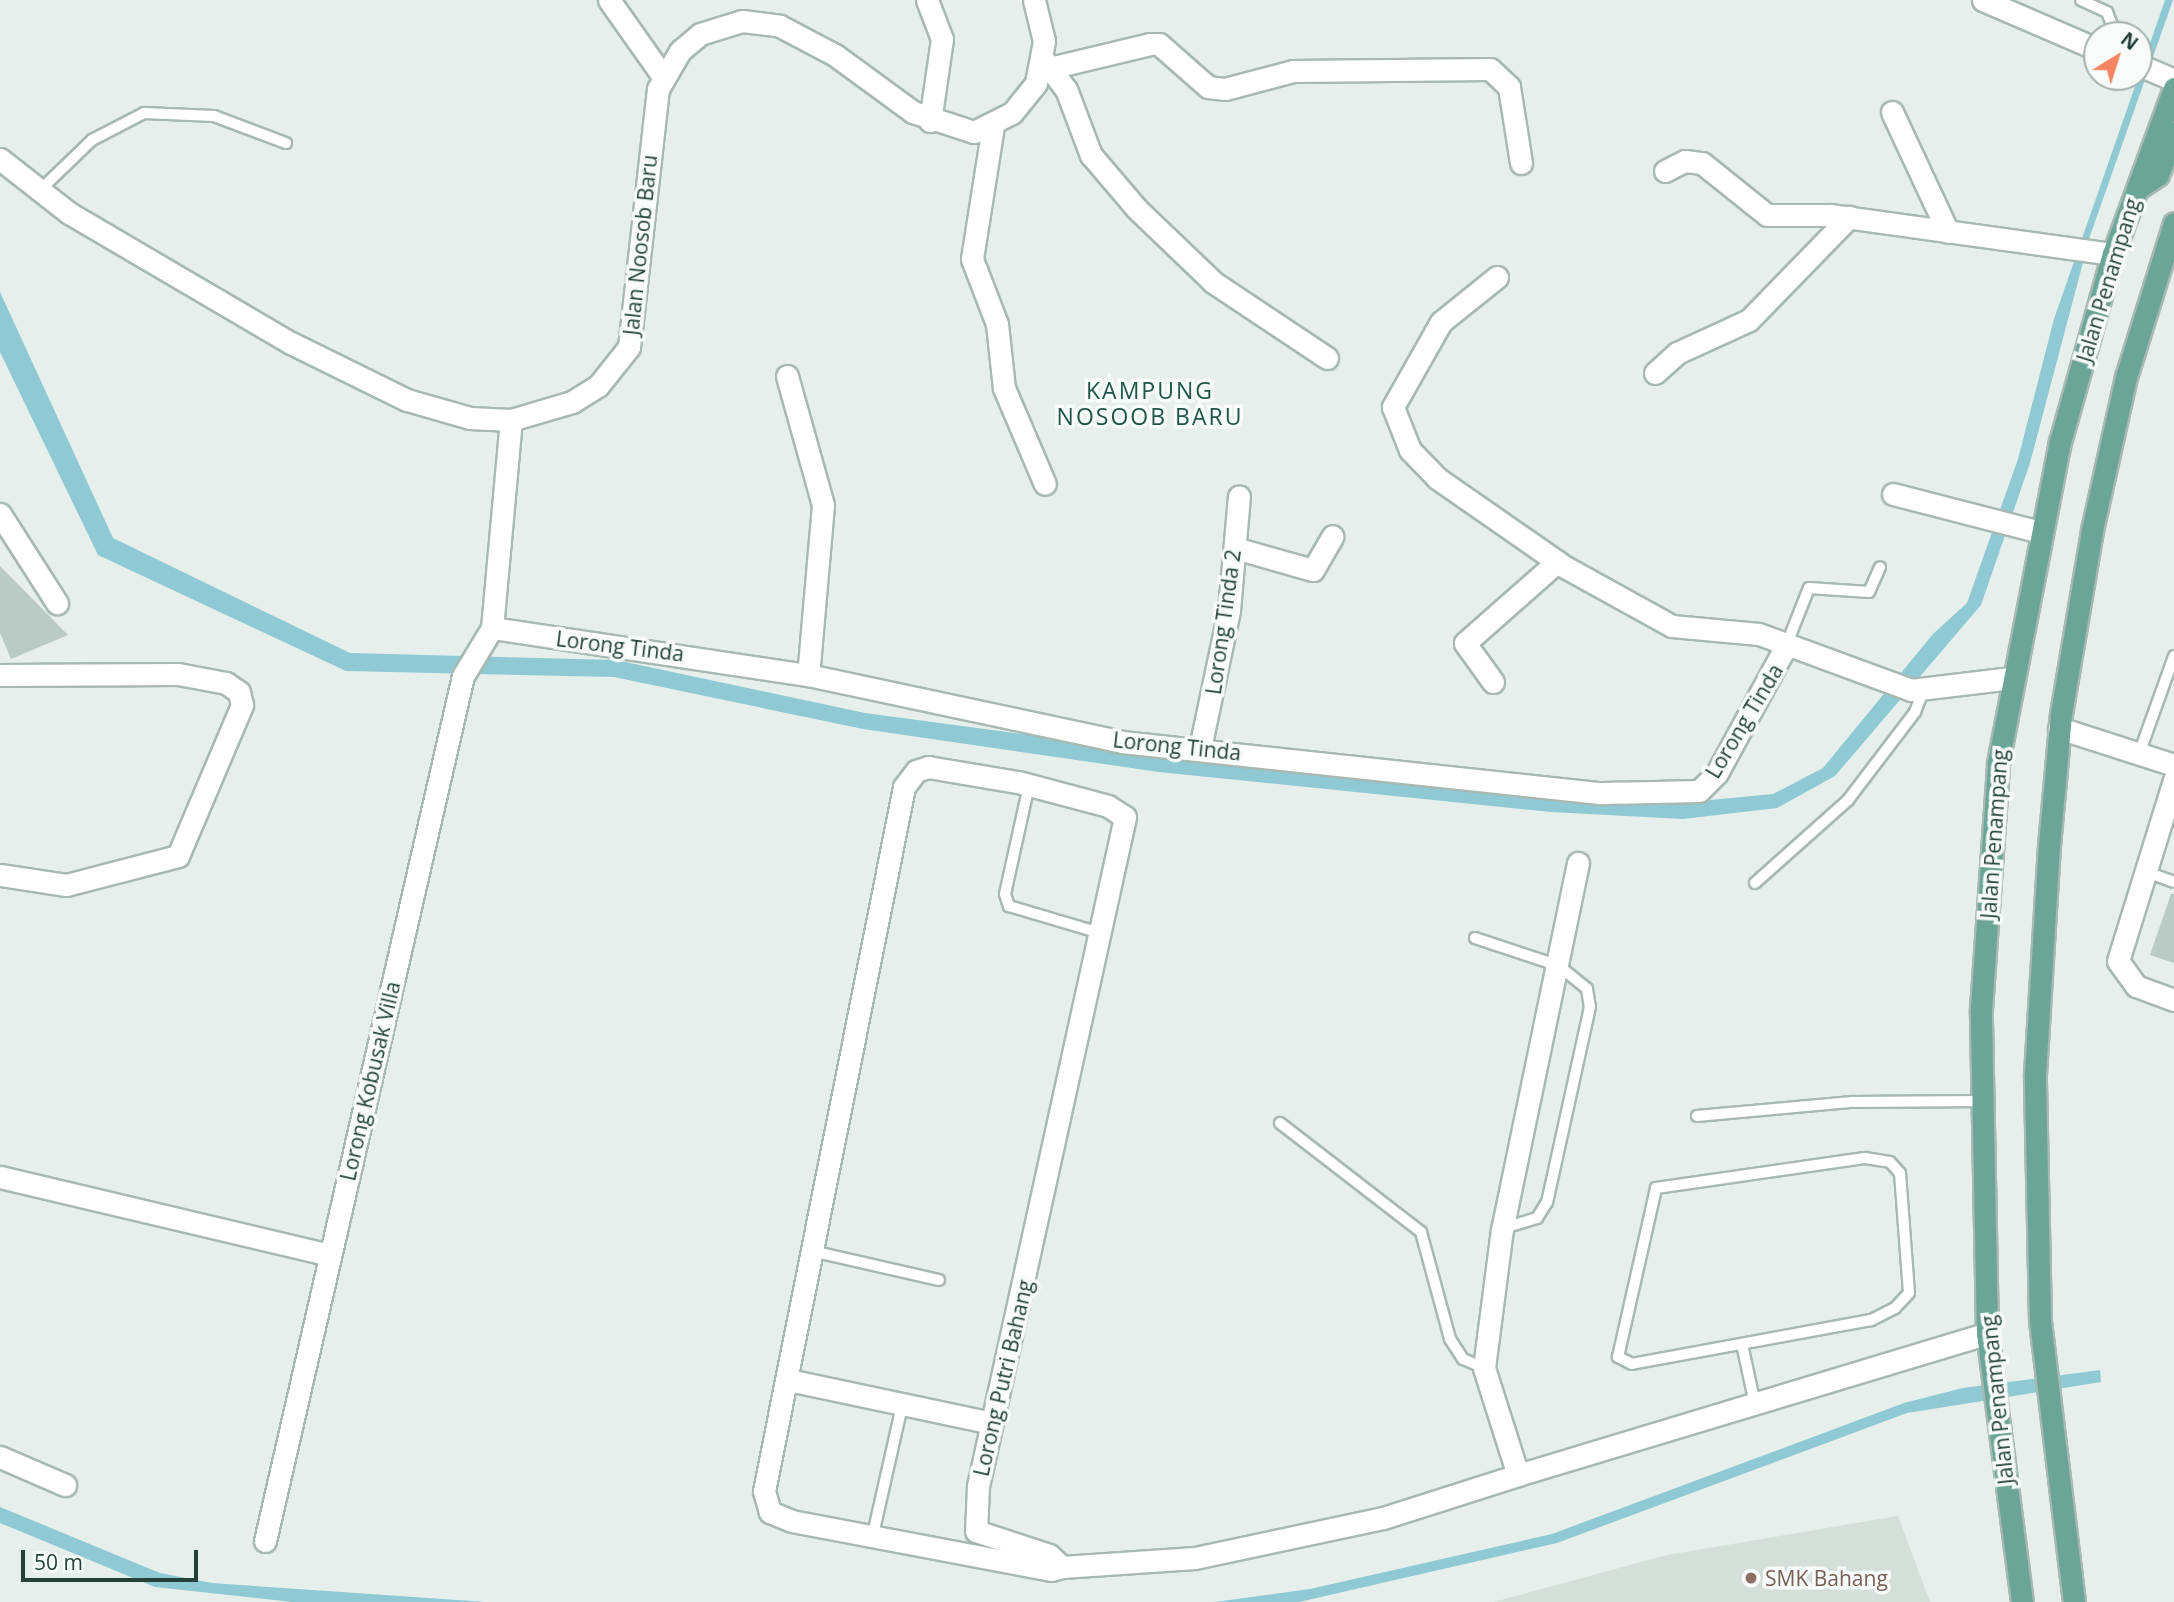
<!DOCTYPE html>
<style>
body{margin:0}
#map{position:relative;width:2174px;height:1602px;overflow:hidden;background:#e6efeb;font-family:"Open Sans",sans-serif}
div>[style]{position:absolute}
.built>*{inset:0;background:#d4dfda}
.water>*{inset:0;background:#8ec9d4}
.building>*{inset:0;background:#bbcac4}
.roads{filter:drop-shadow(2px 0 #a8b8b2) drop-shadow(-2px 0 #a8b8b2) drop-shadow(0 2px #a8b8b2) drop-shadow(0 -2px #a8b8b2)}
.lane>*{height:10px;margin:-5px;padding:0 5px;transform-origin:5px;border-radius:5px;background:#fff}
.street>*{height:21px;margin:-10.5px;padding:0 10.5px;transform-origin:10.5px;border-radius:10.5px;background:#fff}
.secondary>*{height:21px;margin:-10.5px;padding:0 10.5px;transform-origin:10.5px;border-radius:10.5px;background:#fff}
.primary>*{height:21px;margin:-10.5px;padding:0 10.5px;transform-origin:10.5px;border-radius:10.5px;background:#6aa596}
.dots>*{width:19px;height:19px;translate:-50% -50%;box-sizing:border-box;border:4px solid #f7fbf9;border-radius:50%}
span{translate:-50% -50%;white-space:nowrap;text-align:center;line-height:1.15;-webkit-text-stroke:7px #f7fbf9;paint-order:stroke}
.street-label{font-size:21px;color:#24423a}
.education-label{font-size:21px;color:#785e54}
.left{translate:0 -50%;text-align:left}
.neighbourhood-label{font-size:23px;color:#1f5548;letter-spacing:2px}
.north{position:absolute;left:2083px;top:21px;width:70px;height:70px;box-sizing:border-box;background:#f7fbf9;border:2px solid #a3b1ad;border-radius:50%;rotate:38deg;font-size:19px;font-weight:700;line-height:28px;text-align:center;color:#24423a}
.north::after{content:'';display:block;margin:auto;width:24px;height:32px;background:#f4845f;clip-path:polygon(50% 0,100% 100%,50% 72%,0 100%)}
.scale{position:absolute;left:21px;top:1550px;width:177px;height:32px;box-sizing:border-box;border:4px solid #24423a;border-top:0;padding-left:9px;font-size:21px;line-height:24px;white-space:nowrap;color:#24423a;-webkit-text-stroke:5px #f7fbf9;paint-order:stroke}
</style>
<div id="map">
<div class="built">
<i style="clip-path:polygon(1898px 1516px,1930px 1602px,1494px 1602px,1667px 1555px)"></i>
</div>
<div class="water">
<i style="clip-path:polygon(2165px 0,2173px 0,2090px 236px,2030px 463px,1981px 605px,1835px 776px,1777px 808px,1683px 819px,1551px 812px,1159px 772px,863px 729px,614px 677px,346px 671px,98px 555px,0 352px,0 292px,113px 538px,350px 653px,616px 660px,865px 713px,1209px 759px,1603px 798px,1679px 803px,1773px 794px,1823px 768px,1933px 634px,1967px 603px,2018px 459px,2054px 319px)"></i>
<i style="clip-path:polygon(2100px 1370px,2101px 1382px,1907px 1413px,1557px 1543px,1299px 1602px,1215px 1602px,1310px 1589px,1552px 1534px,1904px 1403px,1963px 1388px)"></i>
<i style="clip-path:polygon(0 1507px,160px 1573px,212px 1583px,486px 1602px,293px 1602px,155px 1587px,0 1523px)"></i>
</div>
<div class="building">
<i style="clip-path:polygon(0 566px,68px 635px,11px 659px,0 633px)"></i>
<i style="clip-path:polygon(2171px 894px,2174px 894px,2174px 963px,2150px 955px)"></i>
</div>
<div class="roads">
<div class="lane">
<i style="left:2081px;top:0;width:29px;rotate:25deg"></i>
<i style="left:2107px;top:12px;width:25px;rotate:69deg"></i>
<i style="left:38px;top:192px;width:75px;rotate:-43.9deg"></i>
<i style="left:92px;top:140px;width:59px;rotate:-27.4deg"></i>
<i style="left:144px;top:113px;width:70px;rotate:2.5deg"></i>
<i style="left:214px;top:116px;width:77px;rotate:20.6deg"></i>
<i style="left:1786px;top:646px;width:62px;rotate:-68.4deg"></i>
<i style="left:1809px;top:588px;width:60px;rotate:3.8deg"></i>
<i style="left:1869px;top:592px;width:27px;rotate:-66deg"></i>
<i style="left:2139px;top:754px;width:104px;rotate:-70.3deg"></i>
<i style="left:1029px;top:785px;width:112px;rotate:102.4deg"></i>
<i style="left:1005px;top:894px;width:13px;rotate:72deg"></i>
<i style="left:1009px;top:906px;width:95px;rotate:16.5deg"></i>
<i style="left:2144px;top:871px;width:32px;rotate:20deg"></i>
<i style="left:1755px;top:883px;width:125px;rotate:-41.7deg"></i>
<i style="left:1848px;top:800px;width:111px;rotate:-52.7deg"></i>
<i style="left:1915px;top:712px;width:25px;rotate:-69deg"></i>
<i style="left:1475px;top:938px;width:89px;rotate:18.4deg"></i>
<i style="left:1559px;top:966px;width:36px;rotate:39deg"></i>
<i style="left:1587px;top:989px;width:18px;rotate:81deg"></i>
<i style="left:1590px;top:1007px;width:200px;rotate:102.4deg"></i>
<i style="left:1547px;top:1202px;width:19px;rotate:122deg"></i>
<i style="left:1537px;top:1218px;width:37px;rotate:163deg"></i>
<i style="left:1697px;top:1116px;width:156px;rotate:-5.2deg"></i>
<i style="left:1852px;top:1102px;width:131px;rotate:-0.4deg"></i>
<i style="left:1280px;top:1123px;width:178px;rotate:37.7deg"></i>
<i style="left:1421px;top:1232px;width:111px;rotate:74.8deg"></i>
<i style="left:1450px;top:1339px;width:24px;rotate:57deg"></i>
<i style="left:1463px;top:1359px;width:23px;rotate:23deg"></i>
<i style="left:1865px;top:1158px;width:25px;rotate:9deg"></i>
<i style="left:1890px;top:1162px;width:15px;rotate:48deg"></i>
<i style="left:1900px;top:1173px;width:120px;rotate:85.7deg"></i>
<i style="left:1909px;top:1293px;width:21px;rotate:133deg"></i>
<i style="left:1895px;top:1308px;width:27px;rotate:153deg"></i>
<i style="left:1871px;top:1320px;width:243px;rotate:169.6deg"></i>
<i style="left:1632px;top:1364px;width:16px;rotate:-153deg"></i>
<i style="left:1618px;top:1357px;width:173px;rotate:-77.3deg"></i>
<i style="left:1656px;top:1188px;width:211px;rotate:-8.2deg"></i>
<i style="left:816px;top:1252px;width:126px;rotate:12.8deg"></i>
<i style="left:1742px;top:1344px;width:61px;rotate:77.8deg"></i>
<i style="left:872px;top:1539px;width:136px;rotate:-77.3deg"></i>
</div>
<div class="street">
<i style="left:609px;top:0;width:92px;rotate:54.8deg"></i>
<i style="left:927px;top:0;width:42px;rotate:69deg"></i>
<i style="left:942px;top:39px;width:83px;rotate:98.3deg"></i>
<i style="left:1043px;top:59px;width:38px;rotate:53deg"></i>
<i style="left:1066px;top:89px;width:71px;rotate:69.3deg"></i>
<i style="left:1091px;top:155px;width:71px;rotate:49.6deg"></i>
<i style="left:1137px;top:209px;width:105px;rotate:43.8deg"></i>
<i style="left:1213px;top:282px;width:137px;rotate:33.7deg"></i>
<i style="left:1050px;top:68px;width:103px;rotate:-13.5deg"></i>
<i style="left:1150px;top:44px;width:9px"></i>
<i style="left:1159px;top:44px;width:65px;rotate:41.3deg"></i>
<i style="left:1208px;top:87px;width:17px;rotate:7deg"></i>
<i style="left:1225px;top:89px;width:70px;rotate:-14.8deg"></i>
<i style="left:1293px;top:71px;width:197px;rotate:-0.6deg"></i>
<i style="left:1490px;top:69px;width:26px;rotate:43deg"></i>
<i style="left:1509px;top:87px;width:77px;rotate:81deg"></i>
<i style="left:1892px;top:112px;width:132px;rotate:65deg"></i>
<i style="left:993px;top:126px;width:135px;rotate:99deg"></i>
<i style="left:972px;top:259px;width:70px;rotate:69deg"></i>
<i style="left:997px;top:324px;width:64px;rotate:83.8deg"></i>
<i style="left:1004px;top:388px;width:104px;rotate:66.9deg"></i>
<i style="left:0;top:159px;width:88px;rotate:38deg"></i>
<i style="left:69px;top:213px;width:257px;rotate:30.4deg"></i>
<i style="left:291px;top:343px;width:129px;rotate:26.2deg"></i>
<i style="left:407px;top:400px;width:66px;rotate:15.9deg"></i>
<i style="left:470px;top:418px;width:41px;rotate:2.8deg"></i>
<i style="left:511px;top:420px;width:64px;rotate:-16.4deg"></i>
<i style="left:572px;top:402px;width:31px;rotate:-32deg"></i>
<i style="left:598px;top:386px;width:50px;rotate:-51.5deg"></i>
<i style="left:629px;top:347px;width:260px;rotate:-83.6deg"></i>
<i style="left:658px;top:89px;width:44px;rotate:-59.9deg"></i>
<i style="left:680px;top:51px;width:26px;rotate:-40deg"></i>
<i style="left:700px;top:34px;width:44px;rotate:-17.2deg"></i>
<i style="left:742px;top:21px;width:38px;rotate:7deg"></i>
<i style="left:780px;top:26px;width:62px;rotate:27.8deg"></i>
<i style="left:835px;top:55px;width:97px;rotate:36.2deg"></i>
<i style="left:913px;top:112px;width:64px;rotate:18.2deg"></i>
<i style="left:974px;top:132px;width:42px;rotate:-26.6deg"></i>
<i style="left:1012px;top:113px;width:38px;rotate:-51deg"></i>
<i style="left:1036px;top:83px;width:43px;rotate:-79.2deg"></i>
<i style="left:1044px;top:41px;width:42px;rotate:-103.7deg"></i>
<i style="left:1665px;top:171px;width:22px;rotate:-27deg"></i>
<i style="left:1685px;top:161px;width:17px;rotate:7deg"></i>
<i style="left:1702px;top:163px;width:83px;rotate:38.7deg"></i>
<i style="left:1767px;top:215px;width:64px"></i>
<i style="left:1831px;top:215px;width:285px;rotate:7.9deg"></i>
<i style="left:1497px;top:277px;width:72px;rotate:141.2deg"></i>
<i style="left:1441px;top:322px;width:98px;rotate:119.5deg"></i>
<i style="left:1393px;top:407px;width:46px;rotate:68.4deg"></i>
<i style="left:1410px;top:450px;width:39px;rotate:46deg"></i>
<i style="left:1437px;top:478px;width:156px;rotate:34.8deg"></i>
<i style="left:1565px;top:567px;width:122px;rotate:28.9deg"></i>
<i style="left:1672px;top:626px;width:87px;rotate:5.3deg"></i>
<i style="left:1759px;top:634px;width:162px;rotate:20.2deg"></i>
<i style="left:1911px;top:690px;width:101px;rotate:-6.8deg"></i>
<i style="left:1655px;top:373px;width:30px;rotate:-42deg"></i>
<i style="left:1677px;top:353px;width:79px;rotate:-24.6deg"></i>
<i style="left:1749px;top:320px;width:144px;rotate:-45.8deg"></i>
<i style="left:787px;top:376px;width:134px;rotate:74.4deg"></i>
<i style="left:823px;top:505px;width:171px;rotate:95deg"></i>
<i style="left:1893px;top:494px;width:152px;rotate:14.5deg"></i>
<i style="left:0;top:514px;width:106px;rotate:57.4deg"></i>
<i style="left:1235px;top:548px;width:81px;rotate:15.8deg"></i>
<i style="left:1313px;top:570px;width:39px;rotate:-60deg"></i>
<i style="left:492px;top:628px;width:319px;rotate:8.5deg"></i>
<i style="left:808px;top:675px;width:321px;rotate:12deg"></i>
<i style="left:1122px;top:742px;width:483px;rotate:6.1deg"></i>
<i style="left:1602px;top:793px;width:97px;rotate:-1.2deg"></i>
<i style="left:1699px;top:791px;width:25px;rotate:-45deg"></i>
<i style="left:1717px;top:773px;width:145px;rotate:-61.5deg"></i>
<i style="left:492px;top:628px;width:209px;rotate:-84.8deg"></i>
<i style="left:0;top:675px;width:178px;rotate:-0.3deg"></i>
<i style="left:178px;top:674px;width:49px;rotate:10.6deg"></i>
<i style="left:226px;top:683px;width:16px;rotate:35deg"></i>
<i style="left:239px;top:692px;width:13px;rotate:77deg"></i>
<i style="left:242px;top:705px;width:164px;rotate:113deg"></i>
<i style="left:178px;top:856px;width:116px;rotate:165.5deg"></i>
<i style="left:66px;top:885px;width:67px;rotate:-171.4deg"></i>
<i style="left:1493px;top:682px;width:48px;rotate:-125.7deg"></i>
<i style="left:1465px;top:643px;width:123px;rotate:-41.4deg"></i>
<i style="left:2059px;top:728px;width:121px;rotate:17.8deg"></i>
<i style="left:1200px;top:748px;width:141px;rotate:-78.1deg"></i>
<i style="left:1229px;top:610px;width:114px;rotate:-85deg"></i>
<i style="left:928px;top:767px;width:91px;rotate:9.5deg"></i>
<i style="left:1018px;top:782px;width:93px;rotate:14.9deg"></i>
<i style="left:1108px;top:806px;width:20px;rotate:33deg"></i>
<i style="left:1125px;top:817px;width:685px;rotate:102.39deg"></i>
<i style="left:978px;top:1486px;width:45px;rotate:92.5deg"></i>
<i style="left:976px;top:1531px;width:77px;rotate:18.2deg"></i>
<i style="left:1049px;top:1555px;width:18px;rotate:43deg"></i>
<i style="left:1062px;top:1567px;width:11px;rotate:165deg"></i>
<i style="left:1051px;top:1570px;width:264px;rotate:-169.3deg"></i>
<i style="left:792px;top:1521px;width:24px;rotate:-158deg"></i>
<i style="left:770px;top:1512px;width:22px;rotate:-106deg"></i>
<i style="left:764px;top:1491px;width:718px;rotate:-78.75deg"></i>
<i style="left:904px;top:787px;width:20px;rotate:-53deg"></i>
<i style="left:916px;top:771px;width:13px;rotate:-18deg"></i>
<i style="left:2174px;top:780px;width:189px;rotate:107.2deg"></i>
<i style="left:2118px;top:961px;width:31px;rotate:54deg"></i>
<i style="left:2136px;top:986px;width:40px;rotate:20.2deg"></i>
<i style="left:1578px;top:863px;width:374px;rotate:101.7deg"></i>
<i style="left:1502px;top:1229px;width:140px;rotate:97.4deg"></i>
<i style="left:1484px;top:1368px;width:112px;rotate:72.4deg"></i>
<i style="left:1518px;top:1475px;width:490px;rotate:-16.8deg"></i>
<i style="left:0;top:1177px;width:339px;rotate:13.3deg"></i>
<i style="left:788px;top:1380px;width:204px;rotate:11.9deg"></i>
<i style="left:0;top:1457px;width:71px;rotate:23.3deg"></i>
<i style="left:265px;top:1541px;width:887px;rotate:-77.11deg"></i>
<i style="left:463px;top:676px;width:56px;rotate:-58.9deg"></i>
<i style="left:1062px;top:1567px;width:133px;rotate:-3.9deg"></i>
<i style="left:1195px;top:1558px;width:192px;rotate:-12deg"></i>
<i style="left:1383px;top:1518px;width:142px;rotate:-17.7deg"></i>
</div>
<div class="secondary">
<i style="left:1983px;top:0;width:124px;rotate:23.3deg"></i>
<i style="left:2139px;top:65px;width:38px;rotate:23deg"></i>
</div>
<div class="primary">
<i style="left:2137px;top:189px;width:25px;rotate:-34deg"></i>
<i style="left:2158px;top:175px;width:45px;rotate:-69.1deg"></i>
<i style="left:2022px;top:1602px;width:271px;rotate:-97.4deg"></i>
<i style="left:1987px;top:1333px;width:324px;rotate:-91.1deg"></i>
<i style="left:1981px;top:1009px;width:247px;rotate:-86deg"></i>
<i style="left:1998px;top:763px;width:327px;rotate:-79.1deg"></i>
<i style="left:2060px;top:442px;width:195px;rotate:-74.3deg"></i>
<i style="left:2113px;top:254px;width:177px;rotate:-69.8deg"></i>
<i style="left:2074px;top:1602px;width:283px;rotate:-96.9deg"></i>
<i style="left:2040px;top:1321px;width:247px;rotate:-91.2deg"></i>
<i style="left:2035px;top:1074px;width:228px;rotate:-86.5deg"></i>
<i style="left:2049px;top:846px;width:133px;rotate:-84.8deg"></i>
<i style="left:2061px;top:714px;width:187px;rotate:-80.4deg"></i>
<i style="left:2092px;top:530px;width:157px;rotate:-77.5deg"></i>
<i style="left:2126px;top:377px;width:161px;rotate:-72.7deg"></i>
</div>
</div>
<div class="dots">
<i style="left:1751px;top:1578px;background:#8d6e63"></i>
</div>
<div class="street-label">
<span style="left:640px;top:245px;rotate:-84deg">Jalan Noosob Baru</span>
<span style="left:2108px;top:280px;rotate:-73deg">Jalan Penampang</span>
<span style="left:1223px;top:622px;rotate:-82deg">Lorong Tinda 2</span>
<span style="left:620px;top:646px;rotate:7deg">Lorong Tinda</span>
<span style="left:1744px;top:721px;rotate:-59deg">Lorong Tinda</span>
<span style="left:1177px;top:746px;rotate:6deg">Lorong Tinda</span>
<span style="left:1994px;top:834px;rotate:-86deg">Jalan Penampang</span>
<span style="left:370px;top:1081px;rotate:-77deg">Lorong Kobusak Villa</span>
<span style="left:1003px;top:1378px;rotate:-77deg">Lorong Putri Bahang</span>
<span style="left:1997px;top:1400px;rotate:-96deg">Jalan Penampang</span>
</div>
<div class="education-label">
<span class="left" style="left:1765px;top:1578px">SMK Bahang</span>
</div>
<div class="neighbourhood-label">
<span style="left:1150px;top:403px">KAMPUNG<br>NOSOOB BARU</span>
</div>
<div class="north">N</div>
<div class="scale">50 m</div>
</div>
